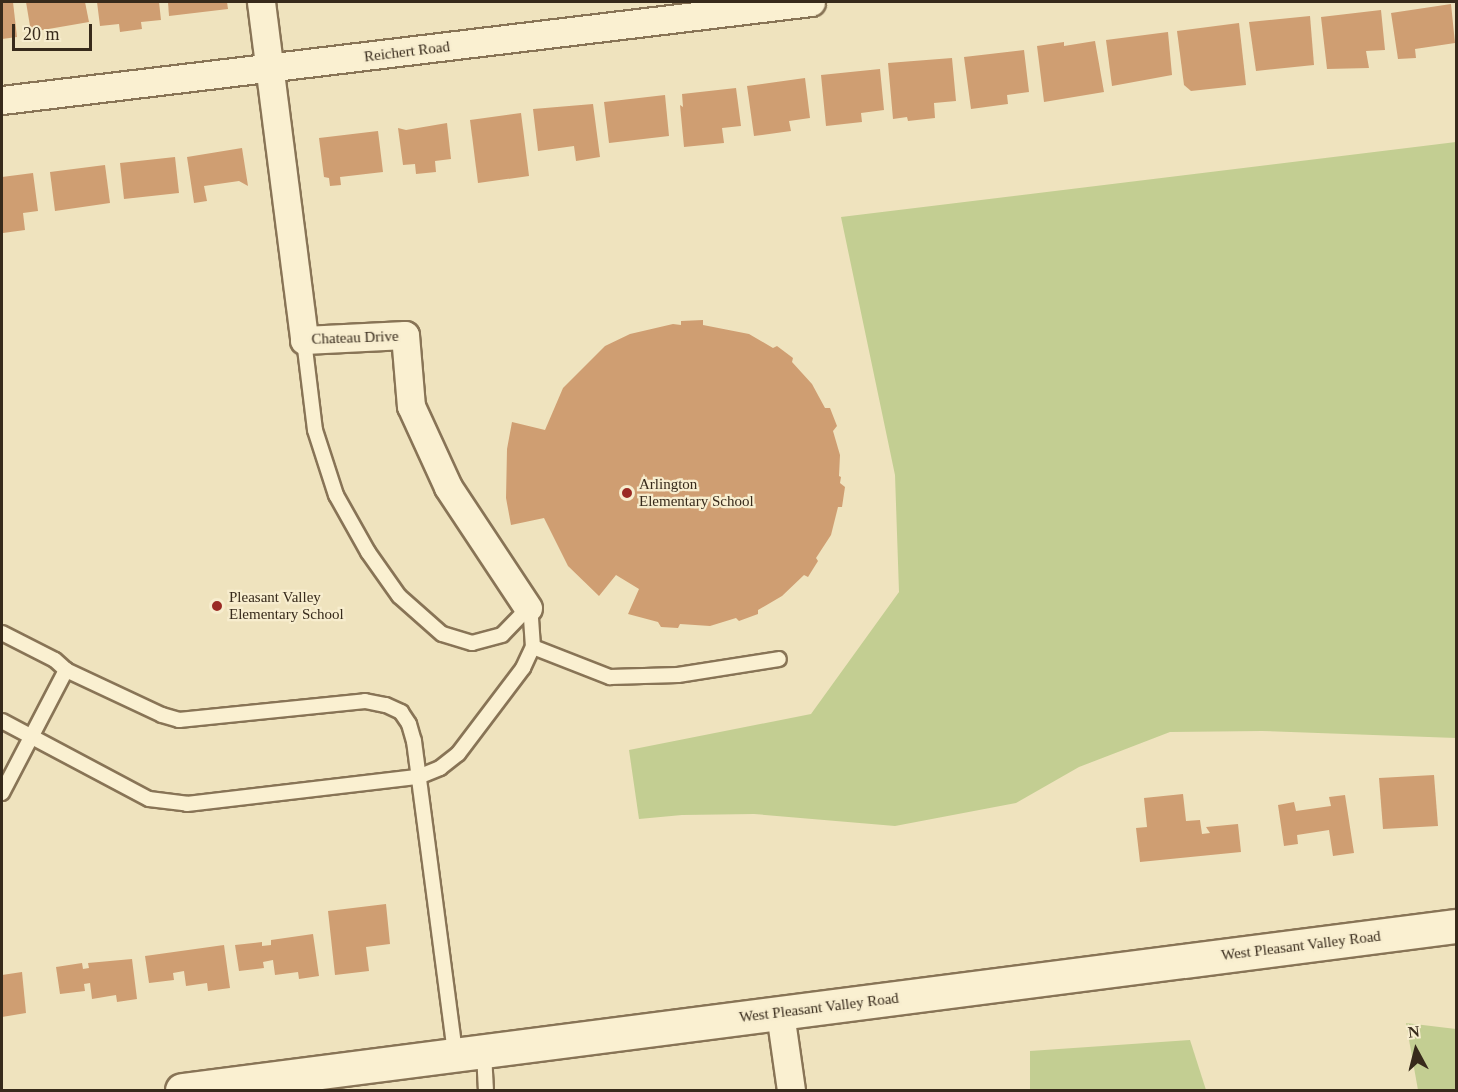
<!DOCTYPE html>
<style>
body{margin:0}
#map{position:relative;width:1458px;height:1092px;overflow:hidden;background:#efe3be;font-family:"Times New Roman",serif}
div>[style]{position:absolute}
.green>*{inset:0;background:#c3ce92}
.building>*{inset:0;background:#cf9e72}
.roads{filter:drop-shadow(2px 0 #887456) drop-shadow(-2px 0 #887456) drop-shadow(0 2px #887456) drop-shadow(0 -2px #887456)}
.lane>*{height:14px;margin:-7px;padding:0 7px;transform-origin:7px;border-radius:7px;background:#faf0d1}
.street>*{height:27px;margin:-13.5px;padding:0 13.5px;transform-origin:13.5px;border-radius:13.5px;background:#faf0d1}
.secondary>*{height:33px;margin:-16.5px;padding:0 16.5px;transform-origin:16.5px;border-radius:16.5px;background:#faf0d1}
.dots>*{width:16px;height:16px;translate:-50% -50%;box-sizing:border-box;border:3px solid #f7edce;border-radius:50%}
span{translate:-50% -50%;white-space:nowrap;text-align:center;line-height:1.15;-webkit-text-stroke:4.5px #f7edce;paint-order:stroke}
.street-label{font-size:15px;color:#372a1b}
.poi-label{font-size:15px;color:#372a1b}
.left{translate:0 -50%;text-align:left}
.frame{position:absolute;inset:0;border:3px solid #372a1b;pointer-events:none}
.north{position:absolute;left:1386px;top:1020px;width:60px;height:60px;-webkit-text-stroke:4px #f7edce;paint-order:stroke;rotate:353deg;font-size:16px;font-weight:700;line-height:24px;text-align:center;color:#372a1b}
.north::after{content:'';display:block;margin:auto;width:21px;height:27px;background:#372a1b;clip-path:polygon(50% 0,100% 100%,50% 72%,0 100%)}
.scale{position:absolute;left:12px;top:24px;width:80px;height:27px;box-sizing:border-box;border:3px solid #372a1b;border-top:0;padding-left:8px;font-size:18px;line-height:21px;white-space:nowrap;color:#372a1b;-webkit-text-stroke:4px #f7edce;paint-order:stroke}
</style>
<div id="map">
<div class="green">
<i style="clip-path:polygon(1456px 142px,1456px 738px,1262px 731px,1170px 732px,1079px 767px,1016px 803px,895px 826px,754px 814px,682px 815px,639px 819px,629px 750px,811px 714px,899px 592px,895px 475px,841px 217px)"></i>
<i style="clip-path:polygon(1406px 1023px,1456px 1029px,1456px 1090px,1418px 1090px)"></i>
<i style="clip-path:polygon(1190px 1040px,1206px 1090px,1030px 1090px,1030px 1051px)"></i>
</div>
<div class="building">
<i style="clip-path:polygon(2px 2px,13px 2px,17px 37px,2px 39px)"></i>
<i style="clip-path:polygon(26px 2px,85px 2px,89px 22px,31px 32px)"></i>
<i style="clip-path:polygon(97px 2px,159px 2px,161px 20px,141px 22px,142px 29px,120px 32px,119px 24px,100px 26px)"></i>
<i style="clip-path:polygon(168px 2px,227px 2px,228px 9px,169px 16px)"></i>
<i style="clip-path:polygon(1451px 4px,1455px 43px,1415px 49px,1416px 58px,1398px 59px,1391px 13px)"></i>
<i style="clip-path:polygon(1381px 10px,1385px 50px,1366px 51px,1369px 68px,1327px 69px,1321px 17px)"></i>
<i style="clip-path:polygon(1310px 16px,1314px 65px,1256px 71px,1249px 22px)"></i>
<i style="clip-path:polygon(1239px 23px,1246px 85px,1191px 91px,1184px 85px,1177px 31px)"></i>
<i style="clip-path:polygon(1168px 32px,1172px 75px,1112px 86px,1106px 40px)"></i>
<i style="clip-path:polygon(1095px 41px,1104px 92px,1044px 102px,1037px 46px,1064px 42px,1064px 46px)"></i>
<i style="clip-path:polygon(1024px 50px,1029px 92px,1007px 95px,1008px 104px,971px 109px,964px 57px)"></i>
<i style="clip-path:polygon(952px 58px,956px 101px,934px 103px,935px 118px,908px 121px,907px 117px,893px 119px,888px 63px)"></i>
<i style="clip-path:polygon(880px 69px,884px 110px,861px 113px,862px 122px,826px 126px,821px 75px)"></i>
<i style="clip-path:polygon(805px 78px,810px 118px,789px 121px,791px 131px,754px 136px,747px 86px)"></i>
<i style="clip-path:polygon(736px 88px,741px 126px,722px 128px,724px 143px,684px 147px,680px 105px,683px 107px,682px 94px)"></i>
<i style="clip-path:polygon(665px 95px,669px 136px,609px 143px,604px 102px)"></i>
<i style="clip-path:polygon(593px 104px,600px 157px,576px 161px,574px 146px,538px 151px,533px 109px)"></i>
<i style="clip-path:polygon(521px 113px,529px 176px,478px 183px,470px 120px)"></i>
<i style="clip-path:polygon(447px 123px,451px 159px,435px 161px,436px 172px,416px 174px,415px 164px,403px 165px,398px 128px,406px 130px)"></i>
<i style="clip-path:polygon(378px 131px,383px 172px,340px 177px,341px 185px,330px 186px,329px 178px,324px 177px,319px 138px)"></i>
<i style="clip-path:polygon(242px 148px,248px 186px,239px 181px,204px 186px,207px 201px,194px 203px,187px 157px)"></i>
<i style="clip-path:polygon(175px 157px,179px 193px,124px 199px,120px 163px)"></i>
<i style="clip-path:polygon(105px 165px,110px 203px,55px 211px,50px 172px)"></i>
<i style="clip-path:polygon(33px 173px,38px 211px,23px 213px,25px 230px,3px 233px,2px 177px)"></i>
<i style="clip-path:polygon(703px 320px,703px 325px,749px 334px,773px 348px,777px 346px,793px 358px,792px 362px,812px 384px,825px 408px,830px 408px,837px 426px,833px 431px,840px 455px,839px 476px,841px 477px,840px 483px,845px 487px,842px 507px,838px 507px,831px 535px,816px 558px,818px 561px,808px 577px,804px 575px,782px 596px,758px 610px,758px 614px,739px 621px,736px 618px,710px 626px,680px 624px,678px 628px,661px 627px,658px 622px,628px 614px,639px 589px,616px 575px,599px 596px,568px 566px,544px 518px,511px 525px,506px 498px,507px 449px,512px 422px,545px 430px,563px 388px,605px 346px,630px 334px,673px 324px,681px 325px,681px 321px)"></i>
<i style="clip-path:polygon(1434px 775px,1438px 826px,1383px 829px,1379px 778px)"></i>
<i style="clip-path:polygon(1183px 794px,1186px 821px,1200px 820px,1202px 834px,1210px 833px,1206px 827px,1238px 824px,1241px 852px,1140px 862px,1136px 828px,1147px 827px,1144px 798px)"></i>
<i style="clip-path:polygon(1345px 795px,1354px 853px,1333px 856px,1329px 830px,1297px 835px,1298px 844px,1284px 846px,1278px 805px,1294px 802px,1296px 811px,1331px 806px,1329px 797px)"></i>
<i style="clip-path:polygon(386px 904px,390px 944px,366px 947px,369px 971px,335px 975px,328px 911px)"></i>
<i style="clip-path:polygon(313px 934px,319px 976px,299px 979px,298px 972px,275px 975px,273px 960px,263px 962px,264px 968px,239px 971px,235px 945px,262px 942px,262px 946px,271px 945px,271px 940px)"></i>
<i style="clip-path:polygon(224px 945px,230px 988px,208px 991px,207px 983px,186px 986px,184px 971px,173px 973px,174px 980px,149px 983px,145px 956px)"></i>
<i style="clip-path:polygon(132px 959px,137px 999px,117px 1002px,116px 995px,92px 999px,90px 983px,84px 984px,85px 991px,60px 994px,56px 967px,82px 963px,83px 969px,89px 968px,88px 963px)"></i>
<i style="clip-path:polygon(22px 972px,26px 1013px,2px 1017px,2px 975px)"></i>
</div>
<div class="roads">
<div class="lane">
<i style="left:2px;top:633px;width:59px;rotate:27deg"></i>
<i style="left:55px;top:660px;width:15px;rotate:42deg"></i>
<i style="left:66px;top:670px;width:106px;rotate:25.1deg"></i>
<i style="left:162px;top:715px;width:18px;rotate:16deg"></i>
<i style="left:179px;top:720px;width:187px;rotate:-5.8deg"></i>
<i style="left:365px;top:701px;width:21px;rotate:11deg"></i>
<i style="left:386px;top:705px;width:17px;rotate:25deg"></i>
<i style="left:401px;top:712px;width:14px;rotate:56deg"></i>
<i style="left:409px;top:724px;width:18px;rotate:74deg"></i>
<i style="left:414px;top:741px;width:316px;rotate:82.5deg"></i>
<i style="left:533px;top:647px;width:83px;rotate:21.3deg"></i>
<i style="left:610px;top:677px;width:68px;rotate:-1.7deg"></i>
<i style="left:678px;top:675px;width:102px;rotate:-9deg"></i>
<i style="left:2px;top:721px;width:166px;rotate:28deg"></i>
<i style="left:149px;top:799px;width:38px;rotate:7deg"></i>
<i style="left:187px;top:804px;width:233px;rotate:-6.7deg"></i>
<i style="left:418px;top:777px;width:24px;rotate:-22deg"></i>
<i style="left:440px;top:768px;width:23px;rotate:-38deg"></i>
<i style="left:458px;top:754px;width:108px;rotate:-52.9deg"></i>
<i style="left:523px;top:668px;width:23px;rotate:-65deg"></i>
<i style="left:533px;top:647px;width:31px;rotate:-94deg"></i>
<i style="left:531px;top:616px;width:9px;rotate:-111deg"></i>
<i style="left:528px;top:608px;width:37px;rotate:134deg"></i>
<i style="left:502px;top:635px;width:31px;rotate:165deg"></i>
<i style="left:472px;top:643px;width:31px;rotate:-163deg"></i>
<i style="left:442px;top:634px;width:57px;rotate:-138.5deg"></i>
<i style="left:399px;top:596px;width:54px;rotate:-125.2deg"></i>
<i style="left:368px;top:552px;width:65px;rotate:-119.3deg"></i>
<i style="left:336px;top:495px;width:68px;rotate:-107.9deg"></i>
<i style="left:315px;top:430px;width:91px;rotate:-97deg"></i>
<i style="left:2px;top:793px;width:139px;rotate:-62.5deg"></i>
<i style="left:484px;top:1053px;width:37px;rotate:87deg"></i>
</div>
<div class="street">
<i style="left:261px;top:2px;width:341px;rotate:82.7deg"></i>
<i style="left:304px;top:340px;width:101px;rotate:-2.8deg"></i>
<i style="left:405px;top:335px;width:71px;rotate:85.2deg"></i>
<i style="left:411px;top:406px;width:89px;rotate:65.4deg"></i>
<i style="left:448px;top:487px;width:145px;rotate:56.5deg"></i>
<i style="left:2px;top:100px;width:815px;rotate:-6.91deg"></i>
<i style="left:780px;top:1013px;width:78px;rotate:81.9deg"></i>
</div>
<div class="secondary">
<i style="left:182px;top:1090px;width:1285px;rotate:-7.34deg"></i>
</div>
</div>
<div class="dots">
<i style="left:627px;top:493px;background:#9a2a24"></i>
<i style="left:217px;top:606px;background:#9a2a24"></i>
</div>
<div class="street-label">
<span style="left:407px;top:52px;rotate:-7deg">Reichert Road</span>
<span style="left:355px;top:338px;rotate:-2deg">Chateau Drive</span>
<span style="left:1301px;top:946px;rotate:-7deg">West Pleasant Valley Road</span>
<span style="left:819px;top:1008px;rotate:-7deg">West Pleasant Valley Road</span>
</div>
<div class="poi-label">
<span class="left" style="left:639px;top:493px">Arlington<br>Elementary School</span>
<span class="left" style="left:229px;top:606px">Pleasant Valley<br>Elementary School</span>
</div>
<div class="frame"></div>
<div class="north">N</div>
<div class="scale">20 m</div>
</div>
